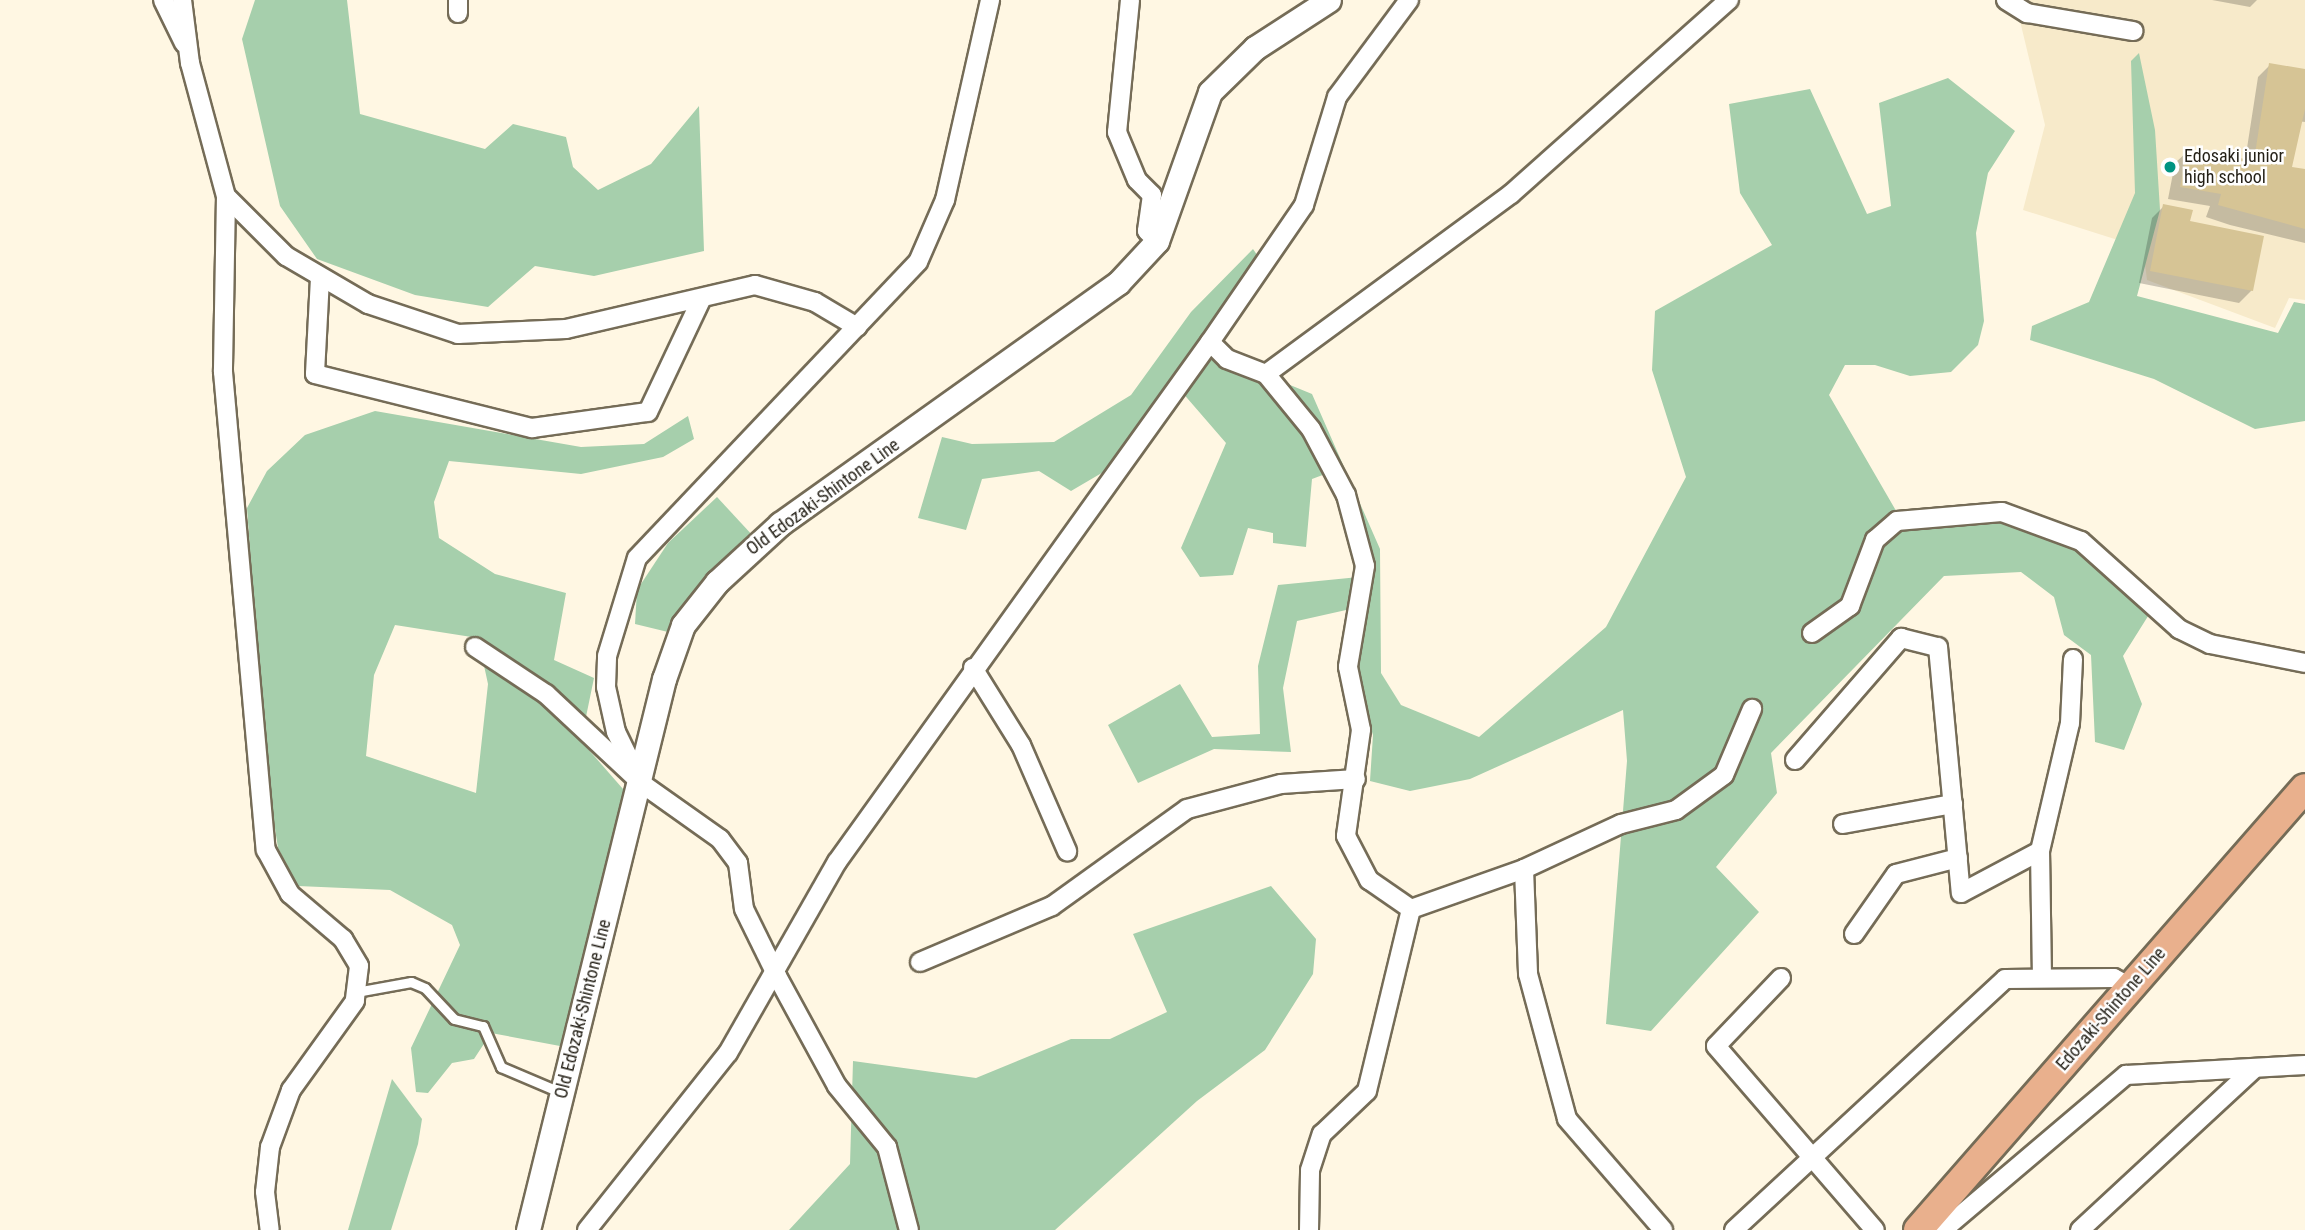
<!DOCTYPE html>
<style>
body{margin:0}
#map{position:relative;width:2305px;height:1230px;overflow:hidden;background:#fff7e3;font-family:"Roboto Condensed",sans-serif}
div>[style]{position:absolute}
.built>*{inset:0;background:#f7eaca}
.forest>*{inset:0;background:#a6cfac}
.shadow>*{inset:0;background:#0003}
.building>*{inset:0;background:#d6c495}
.roads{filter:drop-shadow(2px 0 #756c57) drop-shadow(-2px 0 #756c57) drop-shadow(0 2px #756c57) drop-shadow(0 -2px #756c57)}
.service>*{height:9px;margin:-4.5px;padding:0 4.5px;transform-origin:4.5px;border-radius:4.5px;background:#fff}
.minor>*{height:18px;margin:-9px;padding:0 9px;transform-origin:9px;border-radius:9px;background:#fff}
.tertiary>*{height:23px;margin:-11.5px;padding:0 11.5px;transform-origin:11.5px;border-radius:11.5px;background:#fff}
.primary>*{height:28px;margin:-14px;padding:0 14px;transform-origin:14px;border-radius:14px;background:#e9b08d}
.dots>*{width:19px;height:19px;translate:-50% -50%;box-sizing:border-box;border:4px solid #fff;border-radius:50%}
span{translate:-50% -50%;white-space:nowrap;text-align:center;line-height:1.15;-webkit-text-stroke:5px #fff;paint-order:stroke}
.poi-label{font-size:18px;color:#231f16}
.left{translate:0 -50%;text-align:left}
.street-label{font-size:18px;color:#231f16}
</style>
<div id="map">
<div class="built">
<i style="clip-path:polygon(2015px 0,2305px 0,2305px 300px,2289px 298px,2275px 328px,2147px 280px,2143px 248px,2023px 210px,2045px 125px)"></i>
</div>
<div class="forest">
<i style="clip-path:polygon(255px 0,347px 0,360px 114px,485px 149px,513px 124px,566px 137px,573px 167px,598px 190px,651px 164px,699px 106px,704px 251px,594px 276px,535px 266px,488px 307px,415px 295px,317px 259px,280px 206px,242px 39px)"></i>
<i style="clip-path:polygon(2139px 53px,2155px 130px,2160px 210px,2137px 296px,2278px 333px,2294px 302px,2305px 304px,2305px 421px,2255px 429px,2154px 379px,2030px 340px,2032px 326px,2089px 302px,2135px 193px,2131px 61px)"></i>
<i style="clip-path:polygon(1948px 78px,2015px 131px,1988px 173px,1976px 233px,1984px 321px,1978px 345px,1951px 372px,1910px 376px,1875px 365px,1845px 365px,1829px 395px,1906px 528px,1988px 507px,2057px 523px,2112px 563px,2150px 613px,2123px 656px,2142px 704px,2124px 750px,2095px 742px,2091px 655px,2064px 635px,2054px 597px,2021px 572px,1944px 576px,1771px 753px,1777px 793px,1716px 867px,1759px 912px,1651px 1031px,1606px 1024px,1627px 761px,1623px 710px,1470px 779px,1410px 791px,1370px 781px,1373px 735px,1349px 661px,1364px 606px,1297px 621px,1283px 688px,1291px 752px,1214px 749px,1138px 783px,1108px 725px,1180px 684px,1212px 737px,1260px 734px,1258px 666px,1278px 585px,1369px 576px,1336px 470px,1312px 479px,1306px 547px,1273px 543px,1273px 533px,1248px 528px,1233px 575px,1200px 577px,1181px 548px,1226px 443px,1181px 391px,1129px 457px,1071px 491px,1039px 471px,982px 479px,966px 530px,918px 518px,942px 437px,972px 444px,1054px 442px,1131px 395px,1191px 312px,1253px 249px,1268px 271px,1210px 342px,1227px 359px,1312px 394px,1380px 549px,1381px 673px,1401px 705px,1479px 737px,1606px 627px,1686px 477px,1652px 370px,1655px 311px,1772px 245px,1740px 193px,1729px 104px,1810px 89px,1867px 214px,1891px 206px,1879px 103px)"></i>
<i style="clip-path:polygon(evenodd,375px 411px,581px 447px,644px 444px,688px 416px,694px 439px,663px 457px,581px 474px,449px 461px,434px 502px,439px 538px,495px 574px,566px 593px,554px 660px,594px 678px,581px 741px,630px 797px,560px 1046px,491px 1033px,474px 1059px,452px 1063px,428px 1093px,416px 1092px,411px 1048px,460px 945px,452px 925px,390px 890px,298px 886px,278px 848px,265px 764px,247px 508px,267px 471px,305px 435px,375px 411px,395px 625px,478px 638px,488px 684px,476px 793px,366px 756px,374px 675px,395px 625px)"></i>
<i style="clip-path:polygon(717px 497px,754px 537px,668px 632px,635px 624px,637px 590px,668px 543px)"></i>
<i style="clip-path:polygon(1271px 886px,1316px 939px,1313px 974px,1265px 1050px,1197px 1101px,1055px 1230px,789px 1230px,850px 1164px,853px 1061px,976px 1078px,1071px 1039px,1110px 1039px,1167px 1012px,1133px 934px)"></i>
<i style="clip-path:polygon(392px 1079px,422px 1119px,418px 1144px,391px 1230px,348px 1230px)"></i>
</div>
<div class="shadow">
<i style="clip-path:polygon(2212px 0,2257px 0,2250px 7px)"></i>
<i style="clip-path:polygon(2270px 65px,2305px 71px,2305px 122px,2297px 121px,2290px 168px,2305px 171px,2305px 243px,2230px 225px,2206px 217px,2210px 206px,2168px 199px,2175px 163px,2188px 151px,2245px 161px,2258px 77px)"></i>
<i style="clip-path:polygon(2164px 206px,2252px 290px,2239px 303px,2139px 283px,2152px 218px)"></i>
</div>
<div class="building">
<i style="clip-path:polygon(2269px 63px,2305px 69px,2305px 109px,2292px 167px,2305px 169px,2305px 229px,2218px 205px,2221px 194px,2180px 187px,2187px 149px,2280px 165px,2281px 159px,2255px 154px)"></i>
<i style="clip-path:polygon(2163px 204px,2193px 210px,2190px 221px,2264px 236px,2253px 291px,2150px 271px)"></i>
</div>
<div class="roads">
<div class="service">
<i style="left:356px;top:992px;width:56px;rotate:-10.3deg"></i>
<i style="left:411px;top:982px;width:15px;rotate:23deg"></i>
<i style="left:425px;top:988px;width:42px;rotate:46.9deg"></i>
<i style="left:454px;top:1019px;width:30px;rotate:14deg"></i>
<i style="left:483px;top:1026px;width:45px;rotate:66.3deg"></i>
<i style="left:501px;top:1067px;width:64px;rotate:23deg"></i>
</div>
<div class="minor">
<i style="left:163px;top:0;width:48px;rotate:64deg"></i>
<i style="left:182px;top:0;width:64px;rotate:82.8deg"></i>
<i style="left:190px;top:63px;width:138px;rotate:74.9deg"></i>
<i style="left:226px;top:196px;width:85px;rotate:45deg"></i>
<i style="left:286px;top:256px;width:95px;rotate:30.3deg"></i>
<i style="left:368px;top:304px;width:95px;rotate:18.4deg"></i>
<i style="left:458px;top:334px;width:108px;rotate:-2.7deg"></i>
<i style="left:566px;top:329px;width:194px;rotate:-13.1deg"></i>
<i style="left:755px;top:285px;width:62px;rotate:15.8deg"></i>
<i style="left:815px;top:302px;width:49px;rotate:30.8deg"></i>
<i style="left:1130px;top:0;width:133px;rotate:95.6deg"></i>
<i style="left:1117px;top:132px;width:52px;rotate:67.4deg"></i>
<i style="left:1137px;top:180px;width:21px;rotate:45deg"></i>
<i style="left:1152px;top:195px;width:36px;rotate:98deg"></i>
<i style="left:1147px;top:231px;width:14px;rotate:45deg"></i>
<i style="left:2006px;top:0;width:25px;rotate:32deg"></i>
<i style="left:2027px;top:13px;width:108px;rotate:9.6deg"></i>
<i style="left:458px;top:13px;width:13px;rotate:-90deg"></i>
<i style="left:226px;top:196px;width:176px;rotate:91deg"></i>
<i style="left:223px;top:372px;width:480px;rotate:84.9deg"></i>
<i style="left:266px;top:850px;width:50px;rotate:61.4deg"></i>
<i style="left:290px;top:894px;width:70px;rotate:40.3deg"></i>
<i style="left:343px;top:939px;width:31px;rotate:59deg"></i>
<i style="left:359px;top:966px;width:35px;rotate:97deg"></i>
<i style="left:355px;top:1001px;width:110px;rotate:125.7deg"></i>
<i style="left:291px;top:1090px;width:61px;rotate:110.2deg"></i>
<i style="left:270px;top:1147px;width:45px;rotate:96.3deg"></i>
<i style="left:265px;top:1192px;width:38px;rotate:83deg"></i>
<i style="left:320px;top:278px;width:96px;rotate:93deg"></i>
<i style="left:315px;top:374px;width:224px;rotate:14deg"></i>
<i style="left:532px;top:428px;width:117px;rotate:-7.9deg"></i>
<i style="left:648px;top:412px;width:122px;rotate:-64.7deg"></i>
<i style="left:1210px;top:342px;width:166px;rotate:-55.5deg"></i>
<i style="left:1304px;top:205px;width:113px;rotate:-73deg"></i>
<i style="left:1337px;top:97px;width:121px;rotate:-53.4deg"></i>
<i style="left:1266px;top:374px;width:71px;rotate:50.7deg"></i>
<i style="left:1311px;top:429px;width:75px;rotate:62.1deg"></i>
<i style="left:1346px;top:495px;width:73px;rotate:75deg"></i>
<i style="left:1365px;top:566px;width:102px;rotate:99.6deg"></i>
<i style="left:1348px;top:667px;width:64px;rotate:78.3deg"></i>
<i style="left:1361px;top:730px;width:107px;rotate:98.1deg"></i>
<i style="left:1346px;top:836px;width:50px;rotate:62.4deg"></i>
<i style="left:1369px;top:880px;width:51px;rotate:34.6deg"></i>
<i style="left:1812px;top:633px;width:47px;rotate:-35.4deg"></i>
<i style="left:1850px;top:606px;width:71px;rotate:-69.3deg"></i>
<i style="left:1875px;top:540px;width:29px;rotate:-41deg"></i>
<i style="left:1897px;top:521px;width:105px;rotate:-4.9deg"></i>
<i style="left:2002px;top:512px;width:84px;rotate:20.2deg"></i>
<i style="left:2081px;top:541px;width:132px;rotate:41.9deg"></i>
<i style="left:2179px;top:629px;width:34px;rotate:26deg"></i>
<i style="left:2210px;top:644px;width:97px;rotate:11.3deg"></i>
<i style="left:475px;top:647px;width:85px;rotate:33.5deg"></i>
<i style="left:546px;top:694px;width:130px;rotate:43.1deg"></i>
<i style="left:641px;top:783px;width:97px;rotate:35.3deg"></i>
<i style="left:720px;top:839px;width:30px;rotate:53deg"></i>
<i style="left:738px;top:863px;width:46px;rotate:82.6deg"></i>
<i style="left:744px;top:909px;width:75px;rotate:63.8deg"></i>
<i style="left:777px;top:976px;width:125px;rotate:61.4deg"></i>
<i style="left:837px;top:1086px;width:79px;rotate:50.7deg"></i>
<i style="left:887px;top:1147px;width:86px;rotate:75.2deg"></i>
<i style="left:973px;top:668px;width:91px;rotate:58.1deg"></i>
<i style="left:1021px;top:745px;width:116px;rotate:66.5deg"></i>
<i style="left:1795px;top:760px;width:162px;rotate:-49deg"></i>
<i style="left:1901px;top:638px;width:38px;rotate:14deg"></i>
<i style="left:1938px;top:647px;width:247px;rotate:84.7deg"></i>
<i style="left:1961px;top:893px;width:89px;rotate:-28deg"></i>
<i style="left:641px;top:783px;width:57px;rotate:-116.1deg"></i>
<i style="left:616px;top:732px;width:46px;rotate:-102.5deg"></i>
<i style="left:606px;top:687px;width:31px;rotate:-88deg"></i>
<i style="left:607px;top:656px;width:102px;rotate:-73deg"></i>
<i style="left:637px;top:558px;width:408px;rotate:-46.5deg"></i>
<i style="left:918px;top:262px;width:68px;rotate:-66.5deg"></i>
<i style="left:945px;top:200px;width:205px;rotate:-77.3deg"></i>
<i style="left:1843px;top:824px;width:112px;rotate:-10.3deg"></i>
<i style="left:1524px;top:869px;width:105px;rotate:87.8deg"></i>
<i style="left:1528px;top:974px;width:150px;rotate:74.9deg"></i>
<i style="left:1567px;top:1119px;width:147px;rotate:49.1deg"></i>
<i style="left:1854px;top:934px;width:73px;rotate:-55deg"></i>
<i style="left:1896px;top:874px;width:64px;rotate:-14.5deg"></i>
<i style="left:920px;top:962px;width:143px;rotate:-23deg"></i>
<i style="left:1052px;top:906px;width:166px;rotate:-35.7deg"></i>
<i style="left:1187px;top:809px;width:97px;rotate:-14.9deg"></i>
<i style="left:1281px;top:784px;width:75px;rotate:-3.8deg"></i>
<i style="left:1781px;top:978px;width:94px;rotate:133.7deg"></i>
<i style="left:1716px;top:1046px;width:243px;rotate:49.2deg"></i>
<i style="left:2042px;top:978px;width:127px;rotate:-90.9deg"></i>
<i style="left:2040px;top:851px;width:131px;rotate:-76.8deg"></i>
<i style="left:2070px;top:723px;width:64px;rotate:-87.3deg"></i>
<i style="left:587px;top:1230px;width:226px;rotate:-51.5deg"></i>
<i style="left:728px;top:1053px;width:220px;rotate:-60.3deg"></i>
<i style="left:837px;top:862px;width:640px;rotate:-54.35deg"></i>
<i style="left:1210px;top:342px;width:24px;rotate:45deg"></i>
<i style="left:1227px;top:359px;width:42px;rotate:21deg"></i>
<i style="left:1266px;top:374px;width:304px;rotate:-36.3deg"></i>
<i style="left:1511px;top:194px;width:292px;rotate:-41.7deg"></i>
<i style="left:1309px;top:1230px;width:60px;rotate:-89deg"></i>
<i style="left:1310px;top:1170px;width:38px;rotate:-72deg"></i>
<i style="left:1322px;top:1134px;width:62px;rotate:-43.7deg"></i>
<i style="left:1367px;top:1091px;width:187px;rotate:-76.4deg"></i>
<i style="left:1411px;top:909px;width:120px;rotate:-19.5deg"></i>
<i style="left:1524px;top:869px;width:107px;rotate:-24.9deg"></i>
<i style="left:1621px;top:824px;width:57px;rotate:-14.3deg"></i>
<i style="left:1676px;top:810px;width:59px;rotate:-36.1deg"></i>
<i style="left:1724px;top:775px;width:72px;rotate:-67deg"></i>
<i style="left:1734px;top:1230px;width:369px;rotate:-42.8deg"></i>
<i style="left:2005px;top:979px;width:109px;rotate:-0.5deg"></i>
<i style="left:2114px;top:978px;width:18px;rotate:29deg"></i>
<i style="left:1943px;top:1230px;width:240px;rotate:-40.3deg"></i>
<i style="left:2126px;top:1075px;width:179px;rotate:-3.2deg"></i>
<i style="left:2080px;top:1230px;width:236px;rotate:-42.8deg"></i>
</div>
<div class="tertiary">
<i style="left:528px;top:1230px;width:568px;rotate:-76.14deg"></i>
<i style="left:664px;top:679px;width:57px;rotate:-70.6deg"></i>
<i style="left:683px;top:625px;width:55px;rotate:-51.7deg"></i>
<i style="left:717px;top:582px;width:86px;rotate:-42.6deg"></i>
<i style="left:780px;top:524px;width:415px;rotate:-35.5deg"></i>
<i style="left:1118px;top:283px;width:57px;rotate:-47.1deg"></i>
<i style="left:1157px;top:241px;width:158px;rotate:-70.4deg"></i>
<i style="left:1210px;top:92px;width:63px;rotate:-44.4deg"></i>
<i style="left:1255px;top:48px;width:88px;rotate:-33deg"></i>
</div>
<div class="primary">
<i style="left:1918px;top:1230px;width:587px;rotate:-48.8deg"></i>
</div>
</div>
<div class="dots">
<i style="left:2170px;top:167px;background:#009482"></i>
</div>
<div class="poi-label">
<span class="left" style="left:2184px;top:167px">Edosaki junior<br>high school</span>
</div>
<div class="street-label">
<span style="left:823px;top:497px;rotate:-36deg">Old Edozaki-Shintone Line</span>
<span style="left:583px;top:1009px;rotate:-76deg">Old Edozaki-Shintone Line</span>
<span style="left:2111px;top:1009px;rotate:-49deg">Edozaki-Shintone Line</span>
</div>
</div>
